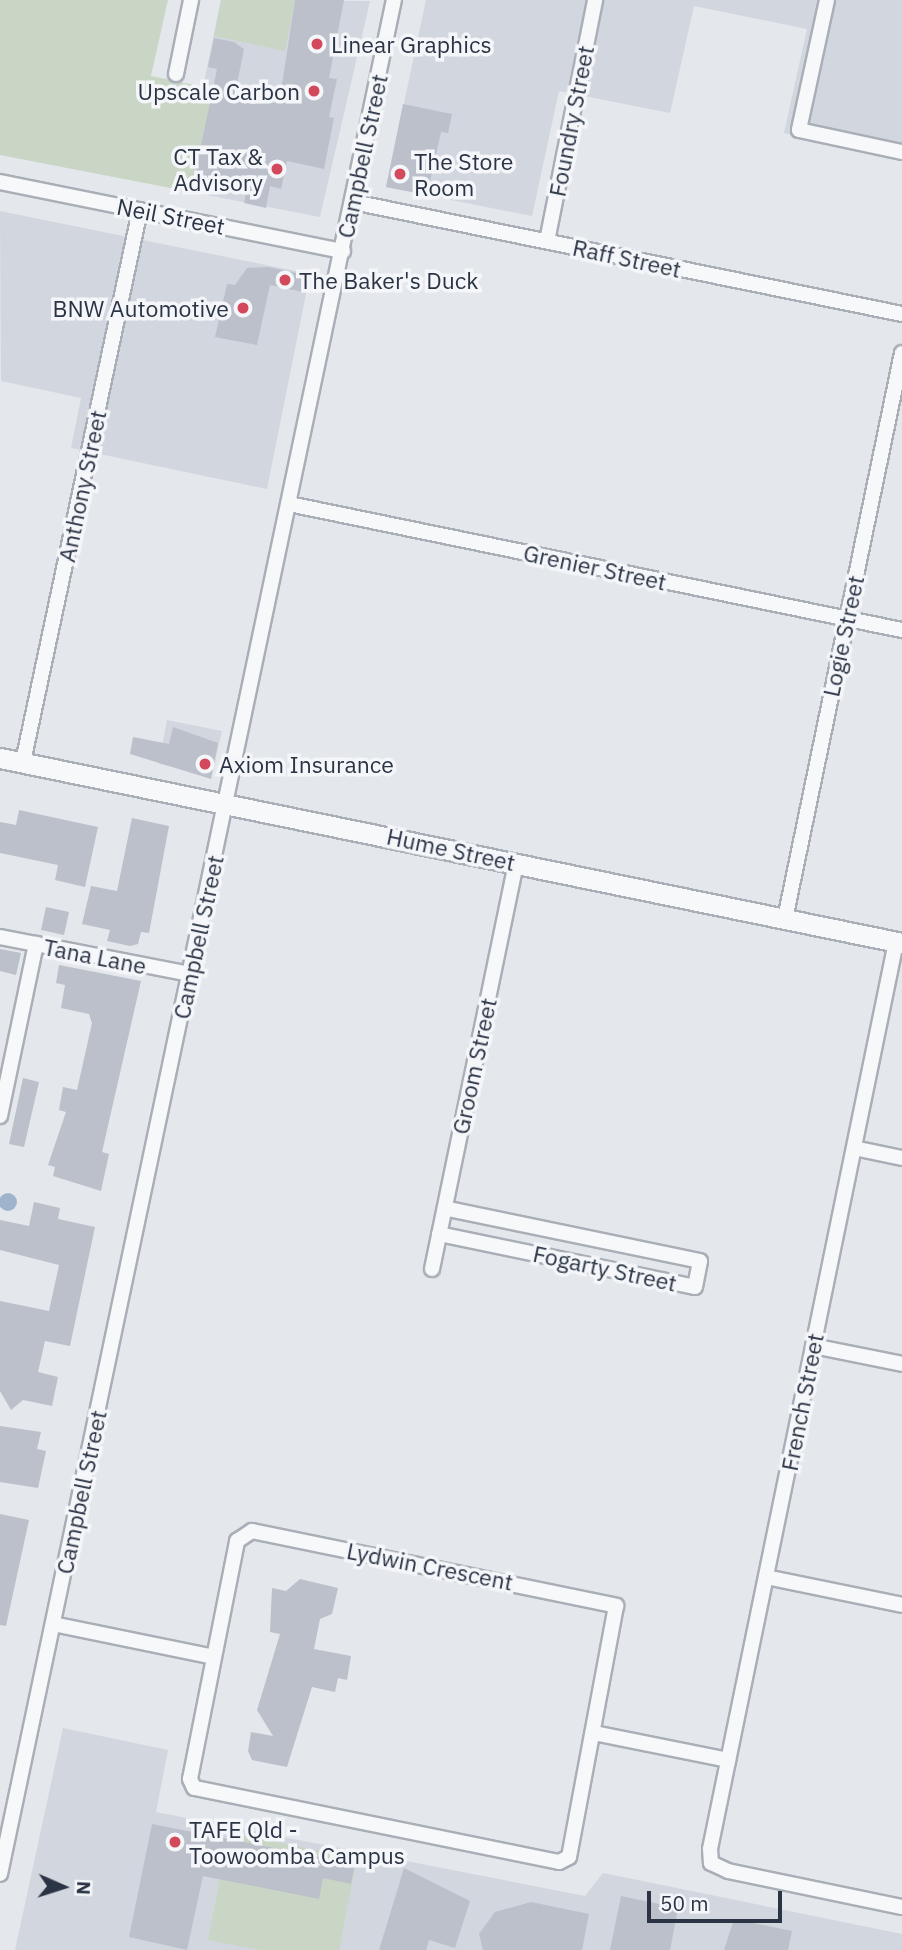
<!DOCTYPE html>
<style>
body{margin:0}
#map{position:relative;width:902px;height:1950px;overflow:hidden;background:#e4e7ec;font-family:"IBM Plex Sans",sans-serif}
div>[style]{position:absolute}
.built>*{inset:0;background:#d2d6de}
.green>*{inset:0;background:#c9d6c5}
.water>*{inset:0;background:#9fb4cc}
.round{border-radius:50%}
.building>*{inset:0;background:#bbc0ca}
.roads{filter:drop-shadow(2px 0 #a9aeb7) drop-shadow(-2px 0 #a9aeb7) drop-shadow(0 2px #a9aeb7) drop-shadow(0 -2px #a9aeb7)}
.minor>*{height:14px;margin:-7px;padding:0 7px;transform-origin:7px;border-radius:7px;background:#f7f8fa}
.tertiary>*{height:19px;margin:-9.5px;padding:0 9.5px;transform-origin:9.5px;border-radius:9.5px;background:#f7f8fa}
.dots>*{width:19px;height:19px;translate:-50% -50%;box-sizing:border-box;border:4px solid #f4f6f9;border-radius:50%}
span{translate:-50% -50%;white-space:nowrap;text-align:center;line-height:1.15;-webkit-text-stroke:7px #f4f6f9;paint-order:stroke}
.poi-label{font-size:23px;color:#2b3445}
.left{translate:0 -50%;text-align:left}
.right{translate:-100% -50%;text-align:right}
.street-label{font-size:23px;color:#2b3445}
.north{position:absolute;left:28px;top:1852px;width:70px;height:70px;-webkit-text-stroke:5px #f4f6f9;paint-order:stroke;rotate:93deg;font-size:19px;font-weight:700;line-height:28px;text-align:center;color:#2b3445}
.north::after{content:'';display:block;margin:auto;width:24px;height:32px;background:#2b3445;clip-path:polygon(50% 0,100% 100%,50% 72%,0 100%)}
.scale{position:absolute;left:647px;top:1891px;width:135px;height:32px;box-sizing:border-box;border:4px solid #2b3445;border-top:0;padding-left:9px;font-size:21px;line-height:24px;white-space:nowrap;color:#2b3445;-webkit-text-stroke:5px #f4f6f9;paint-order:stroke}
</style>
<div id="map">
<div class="built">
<i style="clip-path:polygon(221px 0,370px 1px,320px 217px,191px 192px,213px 90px,203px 87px)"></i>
<i style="clip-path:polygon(426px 0,902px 0,902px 158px,784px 133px,807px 29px,694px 6px,670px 113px,559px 91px,532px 216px,386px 187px)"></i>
<i style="clip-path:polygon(0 211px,310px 274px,267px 489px,71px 448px,81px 398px,1px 381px)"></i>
<i style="clip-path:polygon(167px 720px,222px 731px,212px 775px,159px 764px)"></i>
<i style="clip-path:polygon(63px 1728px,168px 1750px,156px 1812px,585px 1896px,603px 1873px,902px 1934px,902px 1950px,15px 1950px)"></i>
</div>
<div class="green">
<i style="clip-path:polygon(0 0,168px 0,151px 76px,213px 89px,191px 192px,0 155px)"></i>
<i style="clip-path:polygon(221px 0,295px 0,285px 51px,214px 36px)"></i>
<i style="clip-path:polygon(229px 1833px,357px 1858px,339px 1950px,260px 1950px,208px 1940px)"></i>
</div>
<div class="water">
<i class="round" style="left:-1px;top:1193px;width:18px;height:18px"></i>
</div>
<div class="building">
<i style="clip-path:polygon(295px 0,344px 0,329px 78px,337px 79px,329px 117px,334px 118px,324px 169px,287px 161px,281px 189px,270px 186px,266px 208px,244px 203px,246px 194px,193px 183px,217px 69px,208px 67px,214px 38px,234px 42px,244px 49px,235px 94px,279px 104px)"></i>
<i style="clip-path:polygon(403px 104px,452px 114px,448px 133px,441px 132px,427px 195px,386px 187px)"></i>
<i style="clip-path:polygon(268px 267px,306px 275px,303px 292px,270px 285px,257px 345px,215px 337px,227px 284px,235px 285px,247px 268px)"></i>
<i style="clip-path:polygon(173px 727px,218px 743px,211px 779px,130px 754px,133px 737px,169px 744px)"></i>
<i style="clip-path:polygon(19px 810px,98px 827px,85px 887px,55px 880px,58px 865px,0 853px,0 822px,16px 825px)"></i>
<i style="clip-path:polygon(132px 818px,169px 826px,149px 933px,141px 932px,138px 944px,130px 946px,107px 941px,110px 930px,82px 924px,91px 886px,117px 891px)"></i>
<i style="clip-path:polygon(46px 907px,69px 912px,64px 935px,41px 930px)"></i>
<i style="clip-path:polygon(0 949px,21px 953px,16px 975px,0 971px)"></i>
<i style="clip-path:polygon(59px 965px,141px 981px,102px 1152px,109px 1154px,101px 1191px,53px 1176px,55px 1167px,48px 1165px,66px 1112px,59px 1110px,63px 1087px,77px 1090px,92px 1023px,89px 1014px,61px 1008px,65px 985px,56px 983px)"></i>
<i style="clip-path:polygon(23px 1078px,39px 1082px,24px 1147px,9px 1144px)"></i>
<i style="clip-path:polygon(34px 1202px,60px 1208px,58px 1219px,95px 1227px,70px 1346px,45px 1341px,38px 1372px,58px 1377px,52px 1406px,23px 1400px,11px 1410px,0 1391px,0 1301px,49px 1311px,59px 1265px,0 1250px,0 1220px,29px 1226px)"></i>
<i style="clip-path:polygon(0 1426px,41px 1432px,37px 1449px,46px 1451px,38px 1488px,0 1482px)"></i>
<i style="clip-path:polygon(0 1514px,29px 1520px,6px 1626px,0 1625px)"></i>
<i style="clip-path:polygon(300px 1579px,338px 1588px,332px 1614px,320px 1619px,314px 1649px,351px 1656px,347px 1680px,338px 1678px,335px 1692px,312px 1687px,287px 1767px,252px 1760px,248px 1751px,251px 1732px,273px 1736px,257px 1710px,280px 1634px,270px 1632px,272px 1588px,286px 1591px)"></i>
<i style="clip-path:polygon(152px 1824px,355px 1864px,351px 1884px,323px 1878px,319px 1899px,203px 1876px,187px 1950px,129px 1937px)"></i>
<i style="clip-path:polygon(404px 1868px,470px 1901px,455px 1948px,429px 1940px,426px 1950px,379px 1950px)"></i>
<i style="clip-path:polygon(621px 1896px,678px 1908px,670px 1950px,610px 1950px)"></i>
<i style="clip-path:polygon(531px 1902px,589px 1914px,582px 1950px,483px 1950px,479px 1934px,495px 1912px)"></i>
<i style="clip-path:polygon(734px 1919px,792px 1931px,788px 1950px,724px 1950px)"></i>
</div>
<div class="roads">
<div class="minor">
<i style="left:827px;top:0;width:133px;rotate:102.2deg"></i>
<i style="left:799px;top:130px;width:105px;rotate:12.1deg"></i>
<i style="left:176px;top:74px;width:76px;rotate:-78.5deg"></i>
<i style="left:0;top:182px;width:350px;rotate:11.4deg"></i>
<i style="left:353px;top:202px;width:560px;rotate:11.53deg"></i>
<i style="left:547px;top:241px;width:246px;rotate:-78.7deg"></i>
<i style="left:289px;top:504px;width:626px;rotate:11.62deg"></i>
<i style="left:23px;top:762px;width:564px;rotate:-78.03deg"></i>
<i style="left:785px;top:919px;width:578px;rotate:-78.32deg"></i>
<i style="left:0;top:937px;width:195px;rotate:11deg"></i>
<i style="left:896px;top:942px;width:926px;rotate:101.59deg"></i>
<i style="left:710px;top:1849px;width:14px;rotate:86deg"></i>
<i style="left:711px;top:1863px;width:19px;rotate:25deg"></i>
<i style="left:728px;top:1871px;width:178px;rotate:11.7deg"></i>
<i style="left:0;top:1116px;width:176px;rotate:-78.2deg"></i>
<i style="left:854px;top:1148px;width:49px;rotate:11.8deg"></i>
<i style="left:439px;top:1234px;width:261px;rotate:11.7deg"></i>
<i style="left:695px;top:1287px;width:26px;rotate:-79deg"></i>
<i style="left:700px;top:1261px;width:260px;rotate:-168.3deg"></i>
<i style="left:432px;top:1269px;width:415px;rotate:-78.3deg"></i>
<i style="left:813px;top:1346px;width:91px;rotate:11.4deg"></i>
<i style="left:252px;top:1531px;width:372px;rotate:11.6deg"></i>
<i style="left:616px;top:1606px;width:255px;rotate:100.6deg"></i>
<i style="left:569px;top:1857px;width:11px;rotate:153deg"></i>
<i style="left:559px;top:1862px;width:372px;rotate:-168.5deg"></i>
<i style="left:194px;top:1788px;width:10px;rotate:-114deg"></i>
<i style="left:190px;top:1779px;width:243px;rotate:-78.8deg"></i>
<i style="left:237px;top:1541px;width:18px;rotate:-34deg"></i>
<i style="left:766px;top:1577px;width:139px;rotate:11.6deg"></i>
<i style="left:53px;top:1624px;width:164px;rotate:11.6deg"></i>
<i style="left:594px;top:1733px;width:137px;rotate:11.4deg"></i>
<i style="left:0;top:1874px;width:1915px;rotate:-78.13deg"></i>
</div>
<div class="tertiary">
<i style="left:0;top:758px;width:921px;rotate:11.59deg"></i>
</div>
</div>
<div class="dots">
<i style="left:317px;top:44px;background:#d1495b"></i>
<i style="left:314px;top:91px;background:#d1495b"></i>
<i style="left:277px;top:169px;background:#d1495b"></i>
<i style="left:400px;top:174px;background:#d1495b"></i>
<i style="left:285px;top:280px;background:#d1495b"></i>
<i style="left:243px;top:308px;background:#d1495b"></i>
<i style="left:205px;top:764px;background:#d1495b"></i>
<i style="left:175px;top:1842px;background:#d1495b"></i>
</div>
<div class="poi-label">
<span class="left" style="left:331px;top:44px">Linear Graphics</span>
<span class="right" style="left:300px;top:91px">Upscale Carbon</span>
<span class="right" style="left:263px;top:169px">CT Tax &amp;<br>Advisory</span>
<span class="left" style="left:414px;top:174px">The Store<br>Room</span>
<span class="left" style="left:299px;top:280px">The Baker's Duck</span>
<span class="right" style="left:229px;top:308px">BNW Automotive</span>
<span class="left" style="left:219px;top:764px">Axiom Insurance</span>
<span class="left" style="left:189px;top:1842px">TAFE Qld -<br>Toowoomba Campus</span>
</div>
<div class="street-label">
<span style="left:571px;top:121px;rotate:-79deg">Foundry Street</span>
<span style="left:362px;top:156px;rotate:-78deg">Campbell Street</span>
<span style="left:171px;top:216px;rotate:11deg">Neil Street</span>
<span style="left:627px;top:258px;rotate:12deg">Raff Street</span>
<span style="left:82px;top:486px;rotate:-78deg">Anthony Street</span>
<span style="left:595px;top:567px;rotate:12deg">Grenier Street</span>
<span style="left:843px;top:636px;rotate:-78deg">Logie Street</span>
<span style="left:451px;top:849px;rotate:12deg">Hume Street</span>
<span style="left:198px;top:937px;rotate:-78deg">Campbell Street</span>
<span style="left:95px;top:956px;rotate:11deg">Tana Lane</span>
<span style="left:474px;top:1066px;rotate:-78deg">Groom Street</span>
<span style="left:605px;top:1268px;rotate:12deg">Fogarty Street</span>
<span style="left:802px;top:1402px;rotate:-79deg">French Street</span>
<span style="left:81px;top:1492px;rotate:-78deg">Campbell Street</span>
<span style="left:430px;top:1566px;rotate:11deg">Lydwin Crescent</span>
</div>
<div class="north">N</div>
<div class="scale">50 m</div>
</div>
